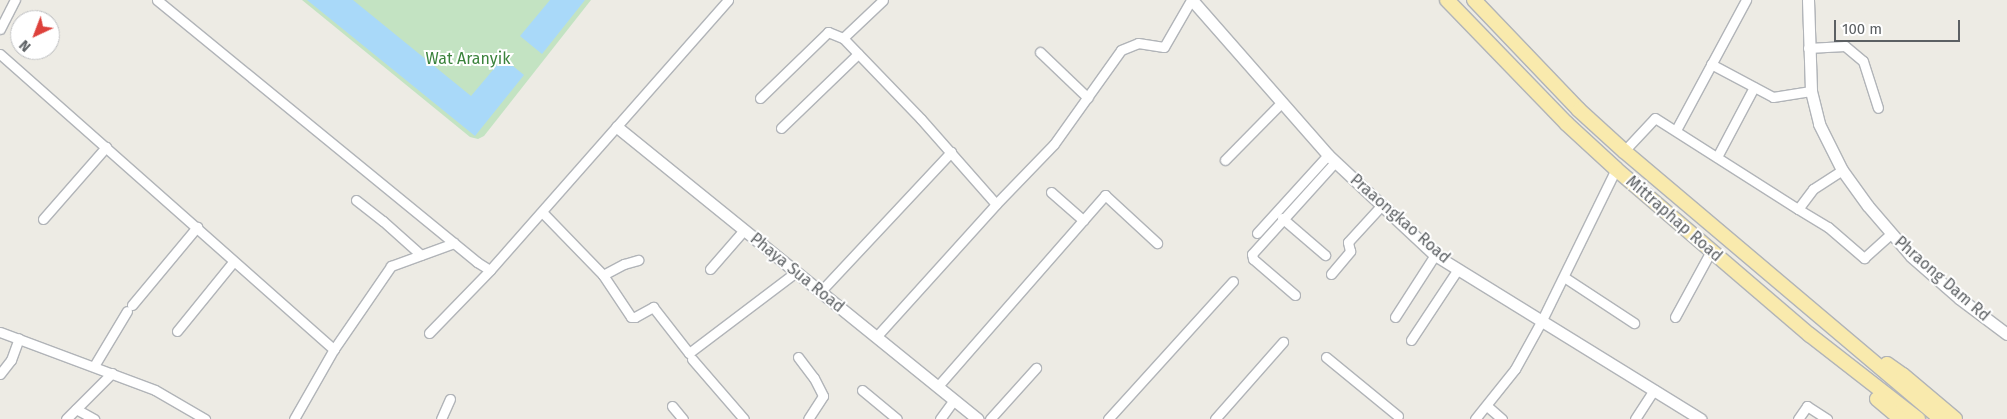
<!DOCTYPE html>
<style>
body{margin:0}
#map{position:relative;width:2007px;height:419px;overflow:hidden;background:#edebe4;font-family:"Fira Sans",sans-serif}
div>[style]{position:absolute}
.green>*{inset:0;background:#c3e3c2}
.water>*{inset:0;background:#a9d9f9}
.roads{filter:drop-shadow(1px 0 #b1b4b8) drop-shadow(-1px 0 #b1b4b8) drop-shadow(0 1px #b1b4b8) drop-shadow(0 -1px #b1b4b8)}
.minor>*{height:9px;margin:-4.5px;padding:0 4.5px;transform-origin:4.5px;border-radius:4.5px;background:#fff}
.tertiary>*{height:11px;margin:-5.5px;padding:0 5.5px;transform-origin:5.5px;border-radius:5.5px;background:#fff}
.primary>*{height:14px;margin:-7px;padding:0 7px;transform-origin:7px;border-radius:7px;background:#f9eaad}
span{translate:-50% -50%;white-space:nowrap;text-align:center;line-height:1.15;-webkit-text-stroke:4px #fff;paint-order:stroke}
.park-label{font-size:16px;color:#3b833c}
.street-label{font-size:16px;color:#5c6063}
.north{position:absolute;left:10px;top:10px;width:50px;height:50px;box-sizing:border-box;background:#fff;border:1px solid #bebfc1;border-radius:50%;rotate:223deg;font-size:14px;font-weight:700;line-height:20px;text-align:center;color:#5c6063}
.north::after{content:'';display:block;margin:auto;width:18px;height:22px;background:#dd413b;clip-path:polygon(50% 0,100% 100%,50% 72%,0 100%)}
.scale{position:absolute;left:1834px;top:20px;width:126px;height:22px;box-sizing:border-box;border:2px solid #5c6063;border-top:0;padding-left:6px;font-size:15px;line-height:18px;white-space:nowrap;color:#5c6063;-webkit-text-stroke:4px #fff;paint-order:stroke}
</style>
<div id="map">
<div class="green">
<i style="clip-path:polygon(302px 0,591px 0,484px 136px,478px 139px,470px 137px)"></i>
</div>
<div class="water">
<i style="clip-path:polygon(307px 0,353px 0,471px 96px,503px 58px,524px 75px,475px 136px)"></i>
<i style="clip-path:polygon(550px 0,585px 0,542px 54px,520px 36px)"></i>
</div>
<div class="roads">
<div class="minor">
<i style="left:157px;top:0;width:414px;rotate:39.3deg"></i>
<i style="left:477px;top:262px;width:15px;rotate:32deg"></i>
<i style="left:490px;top:270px;width:360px;rotate:-48.6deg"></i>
<i style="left:0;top:29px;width:33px;rotate:-63deg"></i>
<i style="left:843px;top:38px;width:55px;rotate:-43.5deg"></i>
<i style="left:1808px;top:48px;width:37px;rotate:-3deg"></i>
<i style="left:1845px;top:46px;width:23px;rotate:40deg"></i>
<i style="left:1863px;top:61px;width:49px;rotate:72.3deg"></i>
<i style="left:1040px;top:52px;width:66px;rotate:43.8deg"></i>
<i style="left:0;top:54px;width:446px;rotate:41.5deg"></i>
<i style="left:1711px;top:64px;width:70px;rotate:28deg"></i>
<i style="left:1773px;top:97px;width:38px;rotate:-9deg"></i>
<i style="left:760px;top:98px;width:95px;rotate:-44.1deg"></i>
<i style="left:828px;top:32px;width:16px;rotate:22deg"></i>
<i style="left:843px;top:38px;width:112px;rotate:46.1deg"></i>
<i style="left:921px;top:119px;width:113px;rotate:48.6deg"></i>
<i style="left:781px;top:128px;width:107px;rotate:-43.9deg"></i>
<i style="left:1676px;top:130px;width:148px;rotate:-61.7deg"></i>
<i style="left:1624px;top:151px;width:45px;rotate:-46.8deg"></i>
<i style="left:1655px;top:118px;width:169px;rotate:32.5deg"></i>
<i style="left:1798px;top:209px;width:25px;rotate:-53deg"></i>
<i style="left:1813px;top:189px;width:35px;rotate:-33deg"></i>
<i style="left:1717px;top:157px;width:79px;rotate:-62.1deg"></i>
<i style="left:1225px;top:160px;width:80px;rotate:-45.5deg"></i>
<i style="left:1051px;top:192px;width:43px;rotate:41.2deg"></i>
<i style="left:356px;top:200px;width:34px;rotate:38deg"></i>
<i style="left:383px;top:221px;width:51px;rotate:41.8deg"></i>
<i style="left:1798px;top:209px;width:35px;rotate:31deg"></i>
<i style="left:1828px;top:227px;width:48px;rotate:40.7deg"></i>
<i style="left:1864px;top:258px;width:36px;rotate:-42deg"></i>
<i style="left:542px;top:212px;width:88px;rotate:45.9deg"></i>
<i style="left:603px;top:275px;width:50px;rotate:56.3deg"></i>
<i style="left:631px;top:317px;width:4px"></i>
<i style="left:635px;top:317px;width:21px;rotate:-29deg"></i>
<i style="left:653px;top:307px;width:58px;rotate:52deg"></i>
<i style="left:689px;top:353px;width:134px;rotate:-37.1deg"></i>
<i style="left:1282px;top:218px;width:57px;rotate:40.7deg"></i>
<i style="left:43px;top:219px;width:96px;rotate:-48.8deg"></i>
<i style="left:1257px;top:233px;width:105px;rotate:-47.7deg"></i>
<i style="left:710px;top:269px;width:52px;rotate:-48.9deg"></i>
<i style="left:1331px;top:274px;width:30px;rotate:-50deg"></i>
<i style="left:1350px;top:251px;width:9px;rotate:-103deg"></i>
<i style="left:1348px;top:242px;width:49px;rotate:-47.5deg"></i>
<i style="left:603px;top:275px;width:24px;rotate:-28deg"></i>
<i style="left:624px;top:264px;width:15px;rotate:-16deg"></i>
<i style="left:1564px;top:277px;width:84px;rotate:33.3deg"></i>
<i style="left:820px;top:292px;width:192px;rotate:-46.9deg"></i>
<i style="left:1295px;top:295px;width:55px;rotate:-139.4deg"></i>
<i style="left:1253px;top:259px;width:5px;rotate:-101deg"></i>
<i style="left:1252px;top:254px;width:124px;rotate:-47.9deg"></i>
<i style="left:132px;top:305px;width:102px;rotate:-50.2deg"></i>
<i style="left:1395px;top:317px;width:74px;rotate:-57.2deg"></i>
<i style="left:1675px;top:317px;width:75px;rotate:-61.4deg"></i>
<i style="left:177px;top:331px;width:89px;rotate:-50.9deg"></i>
<i style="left:0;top:332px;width:165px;rotate:20.5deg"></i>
<i style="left:155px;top:390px;width:58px;rotate:30.1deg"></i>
<i style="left:429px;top:333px;width:88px;rotate:-45.9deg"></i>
<i style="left:876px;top:337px;width:179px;rotate:-47.9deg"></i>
<i style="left:996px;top:204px;width:83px;rotate:-46deg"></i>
<i style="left:1054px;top:144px;width:115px;rotate:-54.5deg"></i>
<i style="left:1121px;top:50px;width:18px;rotate:-22deg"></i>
<i style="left:1138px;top:43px;width:26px;rotate:9deg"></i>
<i style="left:1164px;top:47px;width:54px;rotate:-60.1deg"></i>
<i style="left:1411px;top:340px;width:85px;rotate:-56.5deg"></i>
<i style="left:798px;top:357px;width:26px;rotate:53deg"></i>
<i style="left:814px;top:378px;width:20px;rotate:63deg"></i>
<i style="left:823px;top:396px;width:27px;rotate:123deg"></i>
<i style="left:1326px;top:357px;width:93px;rotate:39.3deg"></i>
<i style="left:692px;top:359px;width:79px;rotate:49.1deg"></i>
<i style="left:94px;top:366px;width:64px;rotate:-59deg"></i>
<i style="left:0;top:374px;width:18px;rotate:-52deg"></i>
<i style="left:11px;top:360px;width:23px;rotate:-70deg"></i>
<i style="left:938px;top:386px;width:254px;rotate:-48.8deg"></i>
<i style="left:1105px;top:195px;width:71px;rotate:42.7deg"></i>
<i style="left:862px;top:390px;width:45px;rotate:39.6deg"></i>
<i style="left:672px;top:406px;width:17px;rotate:50deg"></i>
<i style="left:1487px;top:406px;width:20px;rotate:41deg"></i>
<i style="left:76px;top:409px;width:21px;rotate:29deg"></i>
<i style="left:66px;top:419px;width:65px;rotate:-45deg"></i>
<i style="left:294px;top:419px;width:81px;rotate:-60.3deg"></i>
<i style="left:334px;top:349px;width:101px;rotate:-55.5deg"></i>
<i style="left:391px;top:266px;width:67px;rotate:-20.1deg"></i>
<i style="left:441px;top:419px;width:22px;rotate:-66deg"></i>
<i style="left:940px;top:419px;width:24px;rotate:-54deg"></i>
<i style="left:990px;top:419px;width:69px;rotate:-48deg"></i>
<i style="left:1108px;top:419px;width:186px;rotate:-47.8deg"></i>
<i style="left:1215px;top:419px;width:103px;rotate:-48.6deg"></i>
<i style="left:1475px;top:419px;width:64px;rotate:-51.3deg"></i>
<i style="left:1515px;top:369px;width:56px;rotate:-61.1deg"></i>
<i style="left:1542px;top:320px;width:168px;rotate:-63.9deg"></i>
<i style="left:1635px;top:419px;width:35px;rotate:-57deg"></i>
<i style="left:1798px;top:419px;width:16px;rotate:-55deg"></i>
<i style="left:1807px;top:406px;width:24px;rotate:33deg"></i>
</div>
<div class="tertiary">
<i style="left:1192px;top:0;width:206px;rotate:48.7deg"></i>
<i style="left:1328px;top:155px;width:146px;rotate:43.1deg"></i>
<i style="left:1435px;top:255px;width:312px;rotate:31.7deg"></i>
<i style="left:1808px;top:0;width:91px;rotate:88.1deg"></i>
<i style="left:1811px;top:91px;width:34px;rotate:76deg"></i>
<i style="left:1819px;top:124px;width:51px;rotate:63.4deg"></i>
<i style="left:1842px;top:170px;width:44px;rotate:54.2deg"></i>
<i style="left:1868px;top:206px;width:66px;rotate:49.3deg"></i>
<i style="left:1911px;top:256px;width:64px;rotate:41.2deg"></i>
<i style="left:1959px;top:298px;width:60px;rotate:36.9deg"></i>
<i style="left:617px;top:127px;width:464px;rotate:39deg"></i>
</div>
<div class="primary">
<i style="left:1447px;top:0;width:171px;rotate:45.9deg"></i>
<i style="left:1566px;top:123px;width:68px;rotate:42.6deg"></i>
<i style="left:1616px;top:169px;width:255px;rotate:40.6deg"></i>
<i style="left:1810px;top:335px;width:137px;rotate:37.9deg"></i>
<i style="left:1474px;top:0;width:152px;rotate:46.3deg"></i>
<i style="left:1579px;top:110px;width:61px;rotate:42.3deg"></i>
<i style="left:1624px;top:151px;width:415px;rotate:40.2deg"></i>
<i style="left:1887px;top:364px;width:19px;rotate:35deg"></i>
<i style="left:1903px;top:375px;width:68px;rotate:40.2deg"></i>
<i style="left:1877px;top:399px;width:31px;rotate:40deg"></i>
</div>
</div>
<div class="park-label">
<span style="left:468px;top:59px">Wat Aranyik</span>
</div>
<div class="street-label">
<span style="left:1400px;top:219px;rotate:41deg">Praaongkao Road</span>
<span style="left:1674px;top:219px;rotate:41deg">Mittraphap Road</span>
<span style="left:797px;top:273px;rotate:39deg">Phaya Sua Road</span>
<span style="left:1942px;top:279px;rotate:41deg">Phraong Dam Rd</span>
</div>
<div class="north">N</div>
<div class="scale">100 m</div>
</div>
